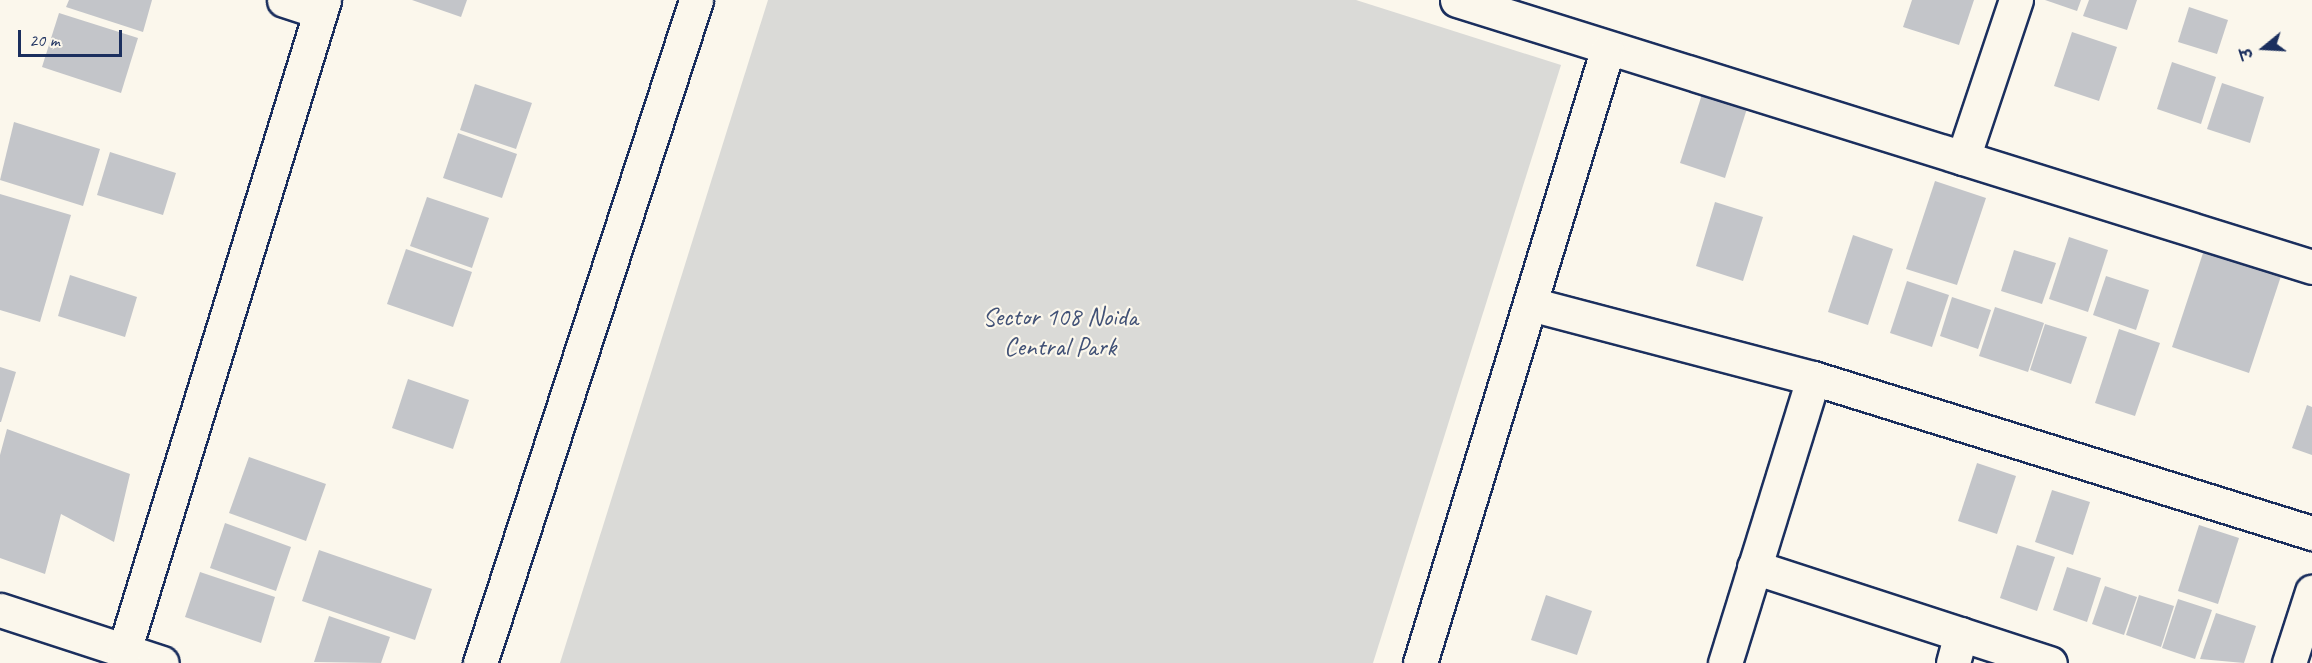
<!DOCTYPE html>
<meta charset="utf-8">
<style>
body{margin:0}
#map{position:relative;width:2312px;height:663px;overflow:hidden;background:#fbf7ec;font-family:Caveat,"Playpen Sans Deva",sans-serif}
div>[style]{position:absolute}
.green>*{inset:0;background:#dadad7}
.building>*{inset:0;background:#c3c5c9}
.roads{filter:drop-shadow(2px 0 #1b2f5e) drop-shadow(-2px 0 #1b2f5e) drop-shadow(0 2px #1b2f5e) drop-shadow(0 -2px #1b2f5e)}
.minor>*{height:33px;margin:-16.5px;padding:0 16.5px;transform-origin:16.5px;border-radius:16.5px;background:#fbf7ec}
span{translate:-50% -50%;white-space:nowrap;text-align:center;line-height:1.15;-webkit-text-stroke:4.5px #fbf7ec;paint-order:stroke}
.park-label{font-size:26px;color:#415176}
.north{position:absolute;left:2234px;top:18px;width:60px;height:60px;-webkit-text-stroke:4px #fbf7ec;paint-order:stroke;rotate:252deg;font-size:16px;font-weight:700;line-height:24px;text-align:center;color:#1b2f5e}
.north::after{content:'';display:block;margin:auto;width:21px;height:27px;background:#1b2f5e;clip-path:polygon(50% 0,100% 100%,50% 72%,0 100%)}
.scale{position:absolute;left:18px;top:30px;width:104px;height:27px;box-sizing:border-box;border:3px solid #1b2f5e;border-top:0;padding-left:8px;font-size:18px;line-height:21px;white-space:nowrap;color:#1b2f5e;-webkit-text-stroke:4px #fbf7ec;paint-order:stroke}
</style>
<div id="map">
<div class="green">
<i style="clip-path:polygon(768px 0,1356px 0,1561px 65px,1373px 663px,560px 663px)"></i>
</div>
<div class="building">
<i style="clip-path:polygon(69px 0,152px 0,143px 32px,66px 7px)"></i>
<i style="clip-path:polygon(412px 0,467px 0,461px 17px)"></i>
<i style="clip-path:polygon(1912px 0,1974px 0,1959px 45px,1903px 27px)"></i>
<i style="clip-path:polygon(2045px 0,2081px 0,2077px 11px)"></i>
<i style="clip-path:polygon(2089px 0,2137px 0,2127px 30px,2083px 16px)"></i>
<i style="clip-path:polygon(2189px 7px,2228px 20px,2217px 54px,2178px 42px)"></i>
<i style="clip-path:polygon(59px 13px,138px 38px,121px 93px,42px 67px)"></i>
<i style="clip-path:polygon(2072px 32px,2117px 47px,2099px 101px,2054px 86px)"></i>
<i style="clip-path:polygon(2172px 62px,2216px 77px,2201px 124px,2157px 109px)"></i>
<i style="clip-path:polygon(2222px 83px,2264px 97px,2250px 143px,2207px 129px)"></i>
<i style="clip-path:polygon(475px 84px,532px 103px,516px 149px,460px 130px)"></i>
<i style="clip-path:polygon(1705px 85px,1750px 99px,1725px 178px,1680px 163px)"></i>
<i style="clip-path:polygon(14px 122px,100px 149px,83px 206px,0 180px)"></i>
<i style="clip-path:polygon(458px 133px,517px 154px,502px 198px,443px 178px)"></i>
<i style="clip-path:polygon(110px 152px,176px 173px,163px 215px,97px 195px)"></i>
<i style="clip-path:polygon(1935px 181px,1986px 198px,1957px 285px,1906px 269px)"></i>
<i style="clip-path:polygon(0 194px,71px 215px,40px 322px,0 310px)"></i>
<i style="clip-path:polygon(427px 197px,489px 218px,472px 268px,410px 246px)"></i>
<i style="clip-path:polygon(1715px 202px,1763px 217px,1743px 281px,1696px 266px)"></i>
<i style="clip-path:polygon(1853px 235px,1893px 249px,1868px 325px,1828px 312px)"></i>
<i style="clip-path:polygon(2069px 237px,2108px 250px,2088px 312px,2049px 299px)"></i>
<i style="clip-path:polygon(2205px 247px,2282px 273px,2249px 373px,2172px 347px)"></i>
<i style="clip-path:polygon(406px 249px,472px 272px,453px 327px,387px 304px)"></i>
<i style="clip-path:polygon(2014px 250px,2056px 263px,2042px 304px,2001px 291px)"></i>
<i style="clip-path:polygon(70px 275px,137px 297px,125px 337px,58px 316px)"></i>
<i style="clip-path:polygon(2106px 276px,2149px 290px,2136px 330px,2093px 315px)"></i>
<i style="clip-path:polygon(1907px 281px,1949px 295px,1932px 347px,1890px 333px)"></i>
<i style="clip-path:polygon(1952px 297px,1991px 310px,1978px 349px,1940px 336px)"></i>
<i style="clip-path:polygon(1995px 307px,2044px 323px,2028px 372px,1979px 356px)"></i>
<i style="clip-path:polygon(2045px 324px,2087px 337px,2071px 384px,2030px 370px)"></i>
<i style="clip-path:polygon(2119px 329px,2160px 343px,2135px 416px,2095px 403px)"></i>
<i style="clip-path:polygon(0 367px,16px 372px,1px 422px,0 422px)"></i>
<i style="clip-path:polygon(408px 379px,469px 400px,453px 449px,392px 428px)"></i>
<i style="clip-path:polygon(2307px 405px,2312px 407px,2312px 455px,2292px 448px)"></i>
<i style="clip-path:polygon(7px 429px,130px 474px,114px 542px,61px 514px,45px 574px,0 558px,0 455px)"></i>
<i style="clip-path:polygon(249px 457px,326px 484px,306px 541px,229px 513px)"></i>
<i style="clip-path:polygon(1977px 463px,2016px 476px,1997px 534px,1958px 521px)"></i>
<i style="clip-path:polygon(2052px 490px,2090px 502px,2073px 555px,2035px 542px)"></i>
<i style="clip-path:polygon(225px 523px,291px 547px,276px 591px,210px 568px)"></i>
<i style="clip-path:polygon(2199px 525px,2239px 538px,2218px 604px,2178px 591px)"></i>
<i style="clip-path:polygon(2017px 545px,2055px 557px,2037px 611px,2000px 598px)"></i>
<i style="clip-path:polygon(319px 550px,432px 589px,415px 640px,302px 601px)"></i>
<i style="clip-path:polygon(2067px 567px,2101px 578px,2087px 622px,2053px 610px)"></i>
<i style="clip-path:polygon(200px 572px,275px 597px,261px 643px,185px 617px)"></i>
<i style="clip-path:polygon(2105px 586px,2137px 597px,2124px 635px,2092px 624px)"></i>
<i style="clip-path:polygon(1546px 595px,1592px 611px,1577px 655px,1531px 640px)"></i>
<i style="clip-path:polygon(2139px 595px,2174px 606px,2161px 647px,2126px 635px)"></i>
<i style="clip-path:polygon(2178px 599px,2212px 610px,2195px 659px,2162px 648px)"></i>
<i style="clip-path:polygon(2216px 613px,2256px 626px,2244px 663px,2200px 659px)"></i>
<i style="clip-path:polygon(329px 616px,390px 637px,381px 663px,314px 662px)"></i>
</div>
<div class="roads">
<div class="minor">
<i style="left:284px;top:0;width:38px;rotate:18deg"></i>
<i style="left:1457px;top:0;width:896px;rotate:17.34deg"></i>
<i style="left:1963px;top:158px;width:167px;rotate:-71.5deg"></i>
<i style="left:1534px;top:305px;width:288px;rotate:14.7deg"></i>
<i style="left:1813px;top:378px;width:523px;rotate:17.26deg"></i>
<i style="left:1754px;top:567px;width:311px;rotate:18deg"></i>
<i style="left:0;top:610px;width:170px;rotate:18.1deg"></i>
<i style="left:124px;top:651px;width:681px;rotate:-72.92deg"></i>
<i style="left:480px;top:663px;width:697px;rotate:-71.95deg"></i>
<i style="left:1420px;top:663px;width:640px;rotate:-73.01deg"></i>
<i style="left:1725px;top:663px;width:298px;rotate:-72.8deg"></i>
<i style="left:1953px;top:663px;width:30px;rotate:-75deg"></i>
<i style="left:2289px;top:663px;width:75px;rotate:-72.1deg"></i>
</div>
</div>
<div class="park-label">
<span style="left:1060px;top:332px">Sector 108 Noida<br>Central Park</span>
</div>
<div class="north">उ</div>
<div class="scale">20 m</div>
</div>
